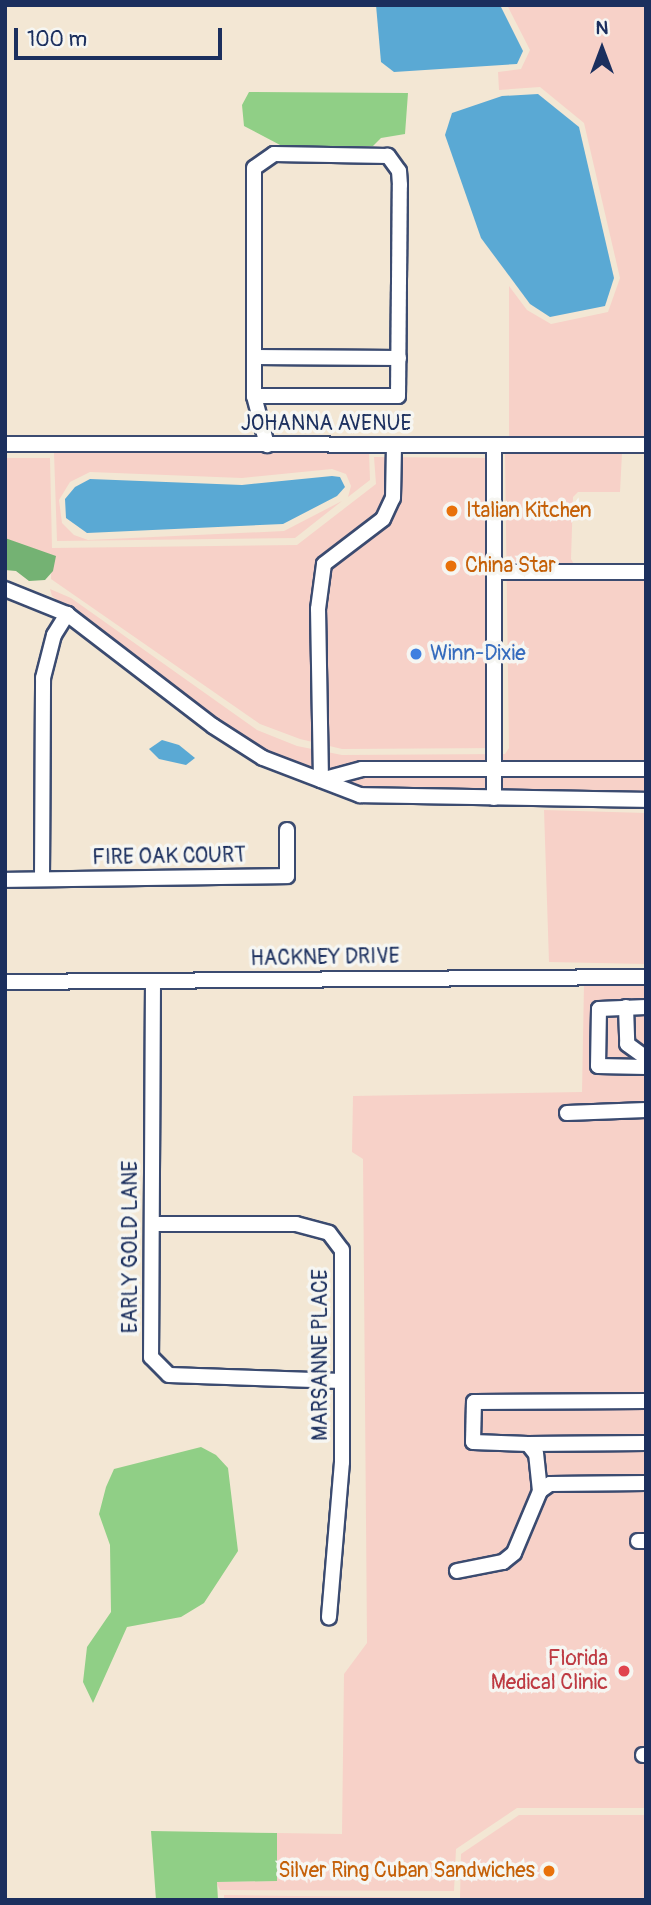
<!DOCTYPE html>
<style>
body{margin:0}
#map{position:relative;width:651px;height:1905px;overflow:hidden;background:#f3e7d4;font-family:Pangolin,sans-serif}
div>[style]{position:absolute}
.built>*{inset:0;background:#f7d1c8}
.green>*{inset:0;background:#90cf86}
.forest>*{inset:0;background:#74b273}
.water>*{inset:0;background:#5aa9d4}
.roads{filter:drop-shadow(2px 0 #3b4b70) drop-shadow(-2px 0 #3b4b70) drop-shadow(0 2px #3b4b70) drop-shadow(0 -2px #3b4b70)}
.minor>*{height:14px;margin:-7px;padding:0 7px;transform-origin:7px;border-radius:7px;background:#fff}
.dots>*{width:19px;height:19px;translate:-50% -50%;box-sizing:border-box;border:4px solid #f6f6f2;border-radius:50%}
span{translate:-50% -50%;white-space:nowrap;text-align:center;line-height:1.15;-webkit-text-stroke:7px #f6f6f2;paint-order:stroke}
.street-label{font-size:21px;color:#1b2f5e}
.food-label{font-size:21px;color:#c56008}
.left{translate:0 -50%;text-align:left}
.right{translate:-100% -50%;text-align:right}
.shop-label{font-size:21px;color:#366cbe}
.health-label{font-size:21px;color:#be3a42}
.frame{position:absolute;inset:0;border:7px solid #1b2f5e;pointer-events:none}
.north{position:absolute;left:567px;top:14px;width:70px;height:70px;-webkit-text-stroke:5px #f6f6f2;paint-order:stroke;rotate:0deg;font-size:19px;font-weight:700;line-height:28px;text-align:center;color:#1b2f5e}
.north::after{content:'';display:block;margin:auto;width:24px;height:32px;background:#1b2f5e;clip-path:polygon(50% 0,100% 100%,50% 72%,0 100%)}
.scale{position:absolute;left:14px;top:28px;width:208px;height:32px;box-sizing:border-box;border:4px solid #1b2f5e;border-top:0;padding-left:9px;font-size:21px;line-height:24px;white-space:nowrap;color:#1b2f5e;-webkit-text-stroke:5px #f6f6f2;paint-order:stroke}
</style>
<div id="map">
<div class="built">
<i style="clip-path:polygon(507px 5px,646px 5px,646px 437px,509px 437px,509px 286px,527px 310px,551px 324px,608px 312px,620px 278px,584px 123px,540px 87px,499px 90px,498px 72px,521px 69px,530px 50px)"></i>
<i style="clip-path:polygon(54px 453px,369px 453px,370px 480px,348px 497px,351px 486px,346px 474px,332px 469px,242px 478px,90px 472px,70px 482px,59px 500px,62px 523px,74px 535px,88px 540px,284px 531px,342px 501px,295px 538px,57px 541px)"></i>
<i style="clip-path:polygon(505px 453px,622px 453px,620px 492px,578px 492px,573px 497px,571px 559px,575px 566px,646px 567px,646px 761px,367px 760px,321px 772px,266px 751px,217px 719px,52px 596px,50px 589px,71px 598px,257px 730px,297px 746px,342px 755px,505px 754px,509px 748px)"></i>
<i style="clip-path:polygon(374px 457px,501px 458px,503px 748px,342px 749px,300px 739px,260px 724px,51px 579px,51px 564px,5px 556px,5px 458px,50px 458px,52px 548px,297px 545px,376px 484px)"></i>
<i style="clip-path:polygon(363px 777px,646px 777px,646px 792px,362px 786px,347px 781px)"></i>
<i style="clip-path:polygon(544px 810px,646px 813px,646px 964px,549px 962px)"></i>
<i style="clip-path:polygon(584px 984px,646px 985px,646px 1808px,517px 1808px,456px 1849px,454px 1891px,220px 1890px,216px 1882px,277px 1881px,277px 1833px,342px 1834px,344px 1674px,367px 1643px,363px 1159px,352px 1152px,353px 1096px,582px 1092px)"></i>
<i style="clip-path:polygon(519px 1815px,646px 1815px,646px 1900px,224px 1900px,224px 1895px,460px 1898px,461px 1854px)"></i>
</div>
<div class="green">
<i style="clip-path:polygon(249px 92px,408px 93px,405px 134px,381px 138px,373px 146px,282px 146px,244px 126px,242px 105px)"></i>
<i style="clip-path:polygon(201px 1447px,216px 1455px,228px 1468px,238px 1551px,204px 1603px,181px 1617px,127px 1627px,93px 1703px,83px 1682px,87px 1647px,111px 1612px,110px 1545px,99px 1514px,106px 1487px,114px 1469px)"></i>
<i style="clip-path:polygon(151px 1831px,277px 1833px,277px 1881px,217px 1882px,218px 1900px,156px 1900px)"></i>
</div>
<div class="forest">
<i style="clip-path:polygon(5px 538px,56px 556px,53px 571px,45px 580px,29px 581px,16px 571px,5px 570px)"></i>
</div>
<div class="water">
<i style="clip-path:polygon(376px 5px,500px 5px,523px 51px,517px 64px,394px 72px,381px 62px)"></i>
<i style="clip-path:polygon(538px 94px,579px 127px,614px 278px,605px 306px,550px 317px,530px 304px,481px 238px,445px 135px,452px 113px,502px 96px)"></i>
<i style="clip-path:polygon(332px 476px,340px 477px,345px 487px,337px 496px,283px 524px,87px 533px,66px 518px,65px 499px,75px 487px,90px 479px,242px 485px)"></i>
<i style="clip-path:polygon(162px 740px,179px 745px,195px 758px,186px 765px,159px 759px,149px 749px)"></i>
</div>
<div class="roads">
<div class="minor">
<i style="left:254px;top:357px;width:145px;rotate:0.4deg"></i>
<i style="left:254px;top:396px;width:144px"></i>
<i style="left:398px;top:396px;width:211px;rotate:-89.5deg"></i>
<i style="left:400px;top:185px;width:14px;rotate:-94deg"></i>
<i style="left:399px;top:171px;width:19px;rotate:-126deg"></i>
<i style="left:388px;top:156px;width:114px;rotate:-179deg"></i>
<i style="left:274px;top:154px;width:24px;rotate:145deg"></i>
<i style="left:254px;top:168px;width:228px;rotate:90deg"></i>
<i style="left:254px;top:396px;width:51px;rotate:75.1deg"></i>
<i style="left:5px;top:444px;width:641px;rotate:0.09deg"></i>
<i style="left:494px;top:445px;width:353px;rotate:90deg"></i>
<i style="left:495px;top:572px;width:151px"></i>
<i style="left:5px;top:589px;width:67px;rotate:22deg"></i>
<i style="left:67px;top:614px;width:184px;rotate:37.5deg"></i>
<i style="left:213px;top:726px;width:59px;rotate:32.6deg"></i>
<i style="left:263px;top:758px;width:104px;rotate:20.9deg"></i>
<i style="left:360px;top:795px;width:286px;rotate:1deg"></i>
<i style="left:321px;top:780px;width:171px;rotate:-91deg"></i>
<i style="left:318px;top:609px;width:45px;rotate:-82.4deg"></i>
<i style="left:324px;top:564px;width:74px;rotate:-37.3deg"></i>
<i style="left:383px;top:519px;width:23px;rotate:-65deg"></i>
<i style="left:393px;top:498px;width:53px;rotate:-88.9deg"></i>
<i style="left:321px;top:780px;width:42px;rotate:-15deg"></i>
<i style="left:362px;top:769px;width:284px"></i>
<i style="left:42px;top:879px;width:201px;rotate:-89.7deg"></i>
<i style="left:43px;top:678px;width:44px;rotate:-75.7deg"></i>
<i style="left:54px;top:635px;width:25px;rotate:-58deg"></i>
<i style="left:5px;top:880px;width:282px;rotate:-0.8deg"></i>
<i style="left:287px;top:876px;width:46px;rotate:-90deg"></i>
<i style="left:153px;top:981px;width:376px;rotate:90.3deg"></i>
<i style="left:151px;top:1357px;width:25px;rotate:45deg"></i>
<i style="left:169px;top:1375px;width:173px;rotate:2deg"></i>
<i style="left:5px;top:982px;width:641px;rotate:-0.45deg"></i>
<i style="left:626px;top:1007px;width:37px;rotate:88deg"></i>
<i style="left:627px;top:1044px;width:24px;rotate:36deg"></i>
<i style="left:646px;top:1007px;width:47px;rotate:177.6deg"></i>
<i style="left:599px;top:1009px;width:57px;rotate:91deg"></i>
<i style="left:598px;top:1066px;width:48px;rotate:1.2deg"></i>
<i style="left:567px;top:1113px;width:79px;rotate:-2.2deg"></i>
<i style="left:152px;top:1224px;width:144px"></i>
<i style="left:296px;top:1224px;width:34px;rotate:15deg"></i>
<i style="left:329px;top:1233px;width:21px;rotate:53deg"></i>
<i style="left:342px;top:1250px;width:212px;rotate:90deg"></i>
<i style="left:342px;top:1462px;width:156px;rotate:94.8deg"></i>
<i style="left:528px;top:1444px;width:118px;rotate:-0.5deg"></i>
<i style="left:540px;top:1491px;width:37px;rotate:-96deg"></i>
<i style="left:536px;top:1454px;width:13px;rotate:-129deg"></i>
<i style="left:528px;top:1444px;width:55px;rotate:-177.9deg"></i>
<i style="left:473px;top:1442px;width:40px;rotate:-88.6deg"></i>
<i style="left:474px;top:1402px;width:172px;rotate:-0.3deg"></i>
<i style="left:638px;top:1541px;width:8px"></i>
<i style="left:457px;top:1571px;width:47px;rotate:-11.1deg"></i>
<i style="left:503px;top:1562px;width:14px;rotate:-39deg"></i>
<i style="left:514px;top:1553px;width:67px;rotate:-67.2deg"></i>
<i style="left:540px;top:1491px;width:12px;rotate:-35deg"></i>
<i style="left:550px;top:1484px;width:96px;rotate:-0.6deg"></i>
<i style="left:643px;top:1755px;width:3px"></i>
</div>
</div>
<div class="dots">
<i style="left:452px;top:511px;background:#e8710a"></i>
<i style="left:451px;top:566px;background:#e8710a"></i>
<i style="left:416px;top:654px;background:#3f7fe0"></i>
<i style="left:624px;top:1671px;background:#e0444e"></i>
<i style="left:549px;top:1871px;background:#e8710a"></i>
</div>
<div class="street-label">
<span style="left:326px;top:424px">JOHANNA AVENUE</span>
<span style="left:169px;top:857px;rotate:-1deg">FIRE OAK COURT</span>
<span style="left:325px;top:958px;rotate:-1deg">HACKNEY DRIVE</span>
<span style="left:131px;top:1247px;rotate:-90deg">EARLY GOLD LANE</span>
<span style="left:321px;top:1355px;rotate:-90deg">MARSANNE PLACE</span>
</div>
<div class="food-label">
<span class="left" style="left:466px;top:511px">Italian Kitchen</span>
<span class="left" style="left:465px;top:566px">China Star</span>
<span class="right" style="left:535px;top:1871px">Silver Ring Cuban Sandwiches</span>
</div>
<div class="shop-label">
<span class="left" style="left:430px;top:654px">Winn-Dixie</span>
</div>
<div class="health-label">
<span class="right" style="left:608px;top:1671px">Florida<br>Medical Clinic</span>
</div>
<div class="frame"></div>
<div class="north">N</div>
<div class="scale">100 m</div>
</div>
